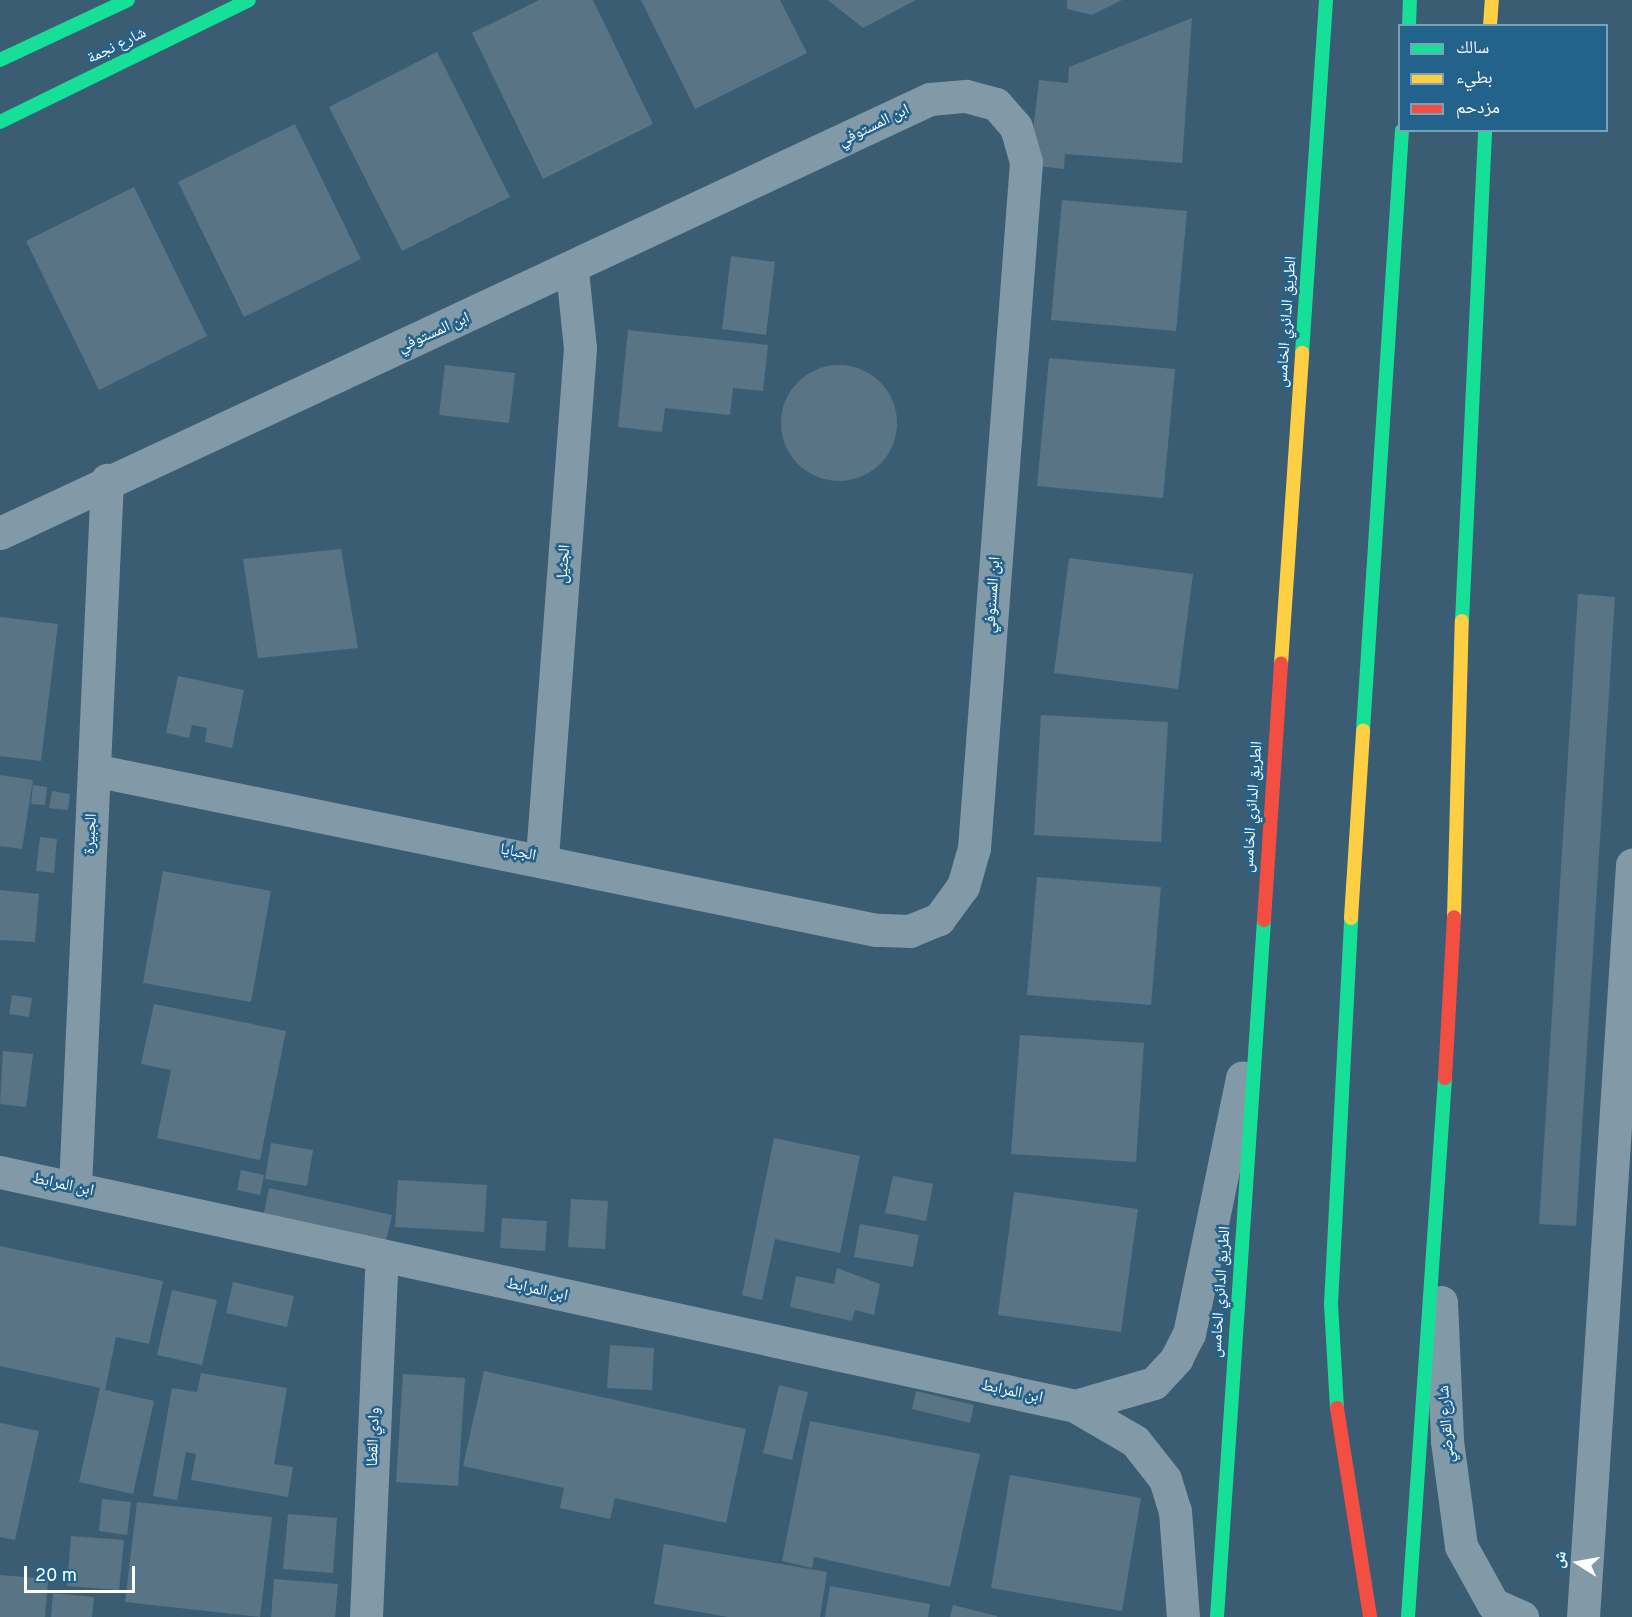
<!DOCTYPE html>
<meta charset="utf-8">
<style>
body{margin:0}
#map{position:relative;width:1632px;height:1617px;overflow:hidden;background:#3b5d73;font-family:Overpass,"Noto Naskh Arabic",sans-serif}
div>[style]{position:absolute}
.building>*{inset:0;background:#587485}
.round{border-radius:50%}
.street>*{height:33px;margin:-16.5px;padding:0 16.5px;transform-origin:16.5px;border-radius:16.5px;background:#8299a8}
.fast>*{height:14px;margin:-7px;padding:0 7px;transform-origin:7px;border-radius:7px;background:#16e098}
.slow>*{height:14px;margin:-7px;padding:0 7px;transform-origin:7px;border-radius:7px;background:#ffcf43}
.jam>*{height:14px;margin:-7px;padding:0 7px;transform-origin:7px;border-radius:7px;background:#f24e42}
span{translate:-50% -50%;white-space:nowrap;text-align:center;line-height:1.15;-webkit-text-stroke:5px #23628b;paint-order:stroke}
.street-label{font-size:16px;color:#fff}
.legend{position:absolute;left:1398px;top:24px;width:210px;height:108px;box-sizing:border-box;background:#23628b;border:2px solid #7ba1b9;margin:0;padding:8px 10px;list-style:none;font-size:18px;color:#fff}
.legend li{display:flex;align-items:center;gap:12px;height:30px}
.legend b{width:30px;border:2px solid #7ba1b9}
.north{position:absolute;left:1548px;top:1533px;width:60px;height:60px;-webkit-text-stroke:4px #23628b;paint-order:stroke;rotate:281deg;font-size:16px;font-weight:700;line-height:24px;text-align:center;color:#fff}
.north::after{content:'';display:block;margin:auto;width:21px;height:27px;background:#fff;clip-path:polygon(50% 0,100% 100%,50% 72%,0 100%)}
.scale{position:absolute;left:24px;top:1566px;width:111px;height:27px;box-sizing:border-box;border:3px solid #fff;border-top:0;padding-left:8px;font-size:18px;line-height:21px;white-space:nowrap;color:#fff;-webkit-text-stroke:4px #23628b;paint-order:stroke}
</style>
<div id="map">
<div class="building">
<i style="clip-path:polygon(539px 0,593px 0,653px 124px,543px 179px,472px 33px)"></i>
<i style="clip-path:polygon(641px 0,780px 0,807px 53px,695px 109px)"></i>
<i style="clip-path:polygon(828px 0,916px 0,863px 28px)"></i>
<i style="clip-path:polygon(1067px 0,1122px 0,1092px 15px,1067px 9px)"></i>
<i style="clip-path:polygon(1192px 18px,1182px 163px,1065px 154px,1064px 169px,1029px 165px,1039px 80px,1068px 83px,1069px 67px)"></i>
<i style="clip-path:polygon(437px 52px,510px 197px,402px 251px,329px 107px)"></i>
<i style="clip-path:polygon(295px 124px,361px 259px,244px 317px,178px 182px)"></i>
<i style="clip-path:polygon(134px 187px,207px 336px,99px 390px,26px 241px)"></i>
<i style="clip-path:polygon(1062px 200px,1187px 211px,1176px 331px,1051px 320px)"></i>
<i style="clip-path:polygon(731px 256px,775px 262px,766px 335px,722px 329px)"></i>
<i style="clip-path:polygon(628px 330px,768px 345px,763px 391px,733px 388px,730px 415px,665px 408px,662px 432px,618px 427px)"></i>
<i style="clip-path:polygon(1049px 358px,1175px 369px,1163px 498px,1037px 486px)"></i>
<i style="clip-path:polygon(445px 365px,515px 373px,509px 423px,439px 415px)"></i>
<i class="round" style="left:781px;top:365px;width:116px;height:116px"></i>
<i style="clip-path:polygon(341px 549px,358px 648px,258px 658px,243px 559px)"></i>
<i style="clip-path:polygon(1069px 558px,1193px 574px,1178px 689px,1054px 673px)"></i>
<i style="clip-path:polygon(1578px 594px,1615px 597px,1576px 1226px,1539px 1224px)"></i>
<i style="clip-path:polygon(0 617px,58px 624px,41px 761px,0 756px)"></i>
<i style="clip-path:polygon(178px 676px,244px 690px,232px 748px,205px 742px,207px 728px,192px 725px,189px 738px,166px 733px)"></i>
<i style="clip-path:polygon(1041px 715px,1168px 722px,1161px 842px,1034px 835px)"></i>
<i style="clip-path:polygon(0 775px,33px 780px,22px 849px,0 846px)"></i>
<i style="clip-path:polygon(33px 785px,47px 787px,45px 805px,31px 804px)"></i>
<i style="clip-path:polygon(52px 791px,70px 794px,68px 810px,49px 808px)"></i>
<i style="clip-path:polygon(40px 837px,57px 839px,54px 873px,36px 871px)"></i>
<i style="clip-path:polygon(163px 871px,271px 891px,251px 1002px,143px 983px)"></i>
<i style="clip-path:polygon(1037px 877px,1161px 887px,1151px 1005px,1027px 995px)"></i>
<i style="clip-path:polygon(0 890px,39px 894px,35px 942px,0 940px)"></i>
<i style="clip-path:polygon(12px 995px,32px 998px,29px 1017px,9px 1014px)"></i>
<i style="clip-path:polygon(154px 1004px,286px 1031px,260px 1160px,157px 1138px,171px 1070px,141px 1064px)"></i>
<i style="clip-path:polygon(1020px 1035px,1144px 1043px,1136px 1162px,1011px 1154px)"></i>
<i style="clip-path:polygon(3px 1051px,33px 1054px,26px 1107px,0 1104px)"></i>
<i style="clip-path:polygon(774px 1138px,860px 1156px,840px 1253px,775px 1239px,762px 1300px,742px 1295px)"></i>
<i style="clip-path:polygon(271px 1143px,313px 1150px,307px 1186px,265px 1179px)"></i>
<i style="clip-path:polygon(241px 1170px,264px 1175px,260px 1195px,237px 1190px)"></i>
<i style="clip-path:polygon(893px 1176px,933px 1184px,926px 1221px,885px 1213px)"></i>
<i style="clip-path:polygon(398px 1180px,487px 1185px,484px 1232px,395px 1227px)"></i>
<i style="clip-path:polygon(269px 1188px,392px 1215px,385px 1245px,263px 1217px)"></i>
<i style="clip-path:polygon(1014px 1192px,1138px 1209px,1121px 1332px,998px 1315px)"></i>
<i style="clip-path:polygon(571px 1199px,608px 1201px,605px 1249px,568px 1247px)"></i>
<i style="clip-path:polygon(502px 1218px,547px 1221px,545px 1251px,500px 1248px)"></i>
<i style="clip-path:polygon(860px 1224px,919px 1235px,913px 1267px,854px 1257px)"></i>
<i style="clip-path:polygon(0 1246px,163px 1281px,149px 1344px,116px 1337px,105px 1390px,154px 1401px,133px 1494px,79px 1482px,100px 1388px,0 1366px)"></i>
<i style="clip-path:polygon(837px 1268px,880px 1284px,874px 1315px,855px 1310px,852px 1321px,790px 1307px,796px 1276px,834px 1284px)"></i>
<i style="clip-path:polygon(233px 1282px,294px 1296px,287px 1327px,226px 1313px)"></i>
<i style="clip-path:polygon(172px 1290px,217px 1300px,202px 1365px,157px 1355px)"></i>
<i style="clip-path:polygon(610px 1345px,654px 1348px,652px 1390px,607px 1388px)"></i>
<i style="clip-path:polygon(484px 1371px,746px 1429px,726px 1523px,615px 1498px,610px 1519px,560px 1508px,564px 1488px,463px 1466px)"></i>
<i style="clip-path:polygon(201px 1373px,287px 1388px,274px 1464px,293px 1467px,288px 1497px,191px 1480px,196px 1454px,186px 1452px,177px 1500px,153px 1496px,172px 1388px,197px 1392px)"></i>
<i style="clip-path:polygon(403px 1374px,465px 1378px,458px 1486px,396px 1482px)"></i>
<i style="clip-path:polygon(779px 1385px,808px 1392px,792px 1460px,763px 1453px)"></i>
<i style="clip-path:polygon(916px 1391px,974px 1405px,970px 1423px,912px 1409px)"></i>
<i style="clip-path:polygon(810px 1421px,980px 1454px,950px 1587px,814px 1557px,812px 1568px,782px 1561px)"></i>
<i style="clip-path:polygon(0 1423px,39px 1431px,15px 1540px,0 1537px)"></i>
<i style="clip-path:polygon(1010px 1475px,1141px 1498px,1122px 1611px,991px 1588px)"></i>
<i style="clip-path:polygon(102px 1499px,131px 1502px,127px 1535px,99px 1531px)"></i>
<i style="clip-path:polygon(137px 1502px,272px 1517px,260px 1617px,125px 1602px)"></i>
<i style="clip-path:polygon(288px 1514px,337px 1518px,333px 1573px,283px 1569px)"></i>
<i style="clip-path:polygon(71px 1536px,124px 1540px,119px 1590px,67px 1586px)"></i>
<i style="clip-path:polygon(664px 1544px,827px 1572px,820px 1617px,728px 1617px,654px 1604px)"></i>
<i style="clip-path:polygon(0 1575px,48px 1579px,45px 1617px,0 1617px)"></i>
<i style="clip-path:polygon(274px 1579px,338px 1584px,335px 1617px,271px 1617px)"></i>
<i style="clip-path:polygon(830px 1586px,930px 1604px,928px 1617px,825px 1617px)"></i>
<i style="clip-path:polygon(53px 1593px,94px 1597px,92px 1617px,51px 1617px)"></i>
<i style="clip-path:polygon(953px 1605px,997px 1616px,997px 1617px,950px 1617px)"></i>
</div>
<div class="street">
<i style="left:0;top:533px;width:1026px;rotate:-25.02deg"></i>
<i style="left:930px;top:99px;width:36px;rotate:-5deg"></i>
<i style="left:966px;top:96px;width:31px;rotate:15deg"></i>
<i style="left:996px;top:104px;width:30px;rotate:49deg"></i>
<i style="left:1016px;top:127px;width:36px;rotate:74deg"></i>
<i style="left:1026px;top:162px;width:688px;rotate:94.33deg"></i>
<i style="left:974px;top:848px;width:40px;rotate:106deg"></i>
<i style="left:963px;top:886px;width:41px;rotate:126deg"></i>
<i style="left:939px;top:919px;width:31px;rotate:158deg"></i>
<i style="left:910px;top:931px;width:34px;rotate:-178deg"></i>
<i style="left:876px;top:930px;width:798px;rotate:-168.44deg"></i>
<i style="left:542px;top:857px;width:510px;rotate:-85.73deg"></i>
<i style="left:580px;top:348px;width:77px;rotate:-95.9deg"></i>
<i style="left:0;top:1172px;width:1100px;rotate:12.28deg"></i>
<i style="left:1075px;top:1406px;width:69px;rotate:30.3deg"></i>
<i style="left:1135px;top:1441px;width:48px;rotate:51.7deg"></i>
<i style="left:1165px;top:1479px;width:34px;rotate:73deg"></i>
<i style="left:1175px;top:1511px;width:106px;rotate:85.7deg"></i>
<i style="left:75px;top:1187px;width:708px;rotate:-87.41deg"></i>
<i style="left:1441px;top:1302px;width:139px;rotate:87.5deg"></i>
<i style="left:1447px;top:1441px;width:106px;rotate:82.4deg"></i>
<i style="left:1461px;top:1546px;width:66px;rotate:61.1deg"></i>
<i style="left:1493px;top:1604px;width:32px;rotate:24deg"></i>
<i style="left:1075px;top:1406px;width:82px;rotate:-16.2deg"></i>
<i style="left:1154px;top:1383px;width:33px;rotate:-47deg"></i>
<i style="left:1176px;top:1359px;width:28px;rotate:-63deg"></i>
<i style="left:1189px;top:1334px;width:262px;rotate:-78.3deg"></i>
<i style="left:366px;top:1617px;width:361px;rotate:-87.5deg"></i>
<i style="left:1583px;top:1617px;width:754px;rotate:-86.27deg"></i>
</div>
<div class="fast">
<i style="left:1409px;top:26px;width:26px;rotate:-88deg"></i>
<i style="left:0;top:60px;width:141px;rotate:-25.1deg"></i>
<i style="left:0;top:122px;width:277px;rotate:-26.1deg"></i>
<i style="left:1302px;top:353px;width:354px;rotate:-86.1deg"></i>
<i style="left:1462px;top:621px;width:492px;rotate:-87.3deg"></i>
<i style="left:1363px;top:730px;width:601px;rotate:-86.28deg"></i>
<i style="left:1337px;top:1408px;width:104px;rotate:-93.3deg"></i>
<i style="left:1331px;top:1304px;width:387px;rotate:-87deg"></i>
<i style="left:1217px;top:1617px;width:699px;rotate:-86.14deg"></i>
<i style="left:1408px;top:1617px;width:540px;rotate:-86.07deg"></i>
</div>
<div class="slow">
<i style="left:1490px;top:26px;width:26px;rotate:-86deg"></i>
<i style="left:1281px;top:664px;width:312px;rotate:-86.1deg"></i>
<i style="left:1454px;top:917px;width:296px;rotate:-88.5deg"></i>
<i style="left:1351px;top:918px;width:188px;rotate:-86.3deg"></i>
</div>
<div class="jam">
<i style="left:1264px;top:920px;width:257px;rotate:-86.2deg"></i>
<i style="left:1445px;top:1078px;width:161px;rotate:-86.8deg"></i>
<i style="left:1337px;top:1408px;width:212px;rotate:81deg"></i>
</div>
<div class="street-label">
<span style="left:117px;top:46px;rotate:-26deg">شارع نجمة</span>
<span style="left:874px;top:126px;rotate:-26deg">ابن المستوفي</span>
<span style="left:1287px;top:322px;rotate:-86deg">الطريق الدائري الخامس</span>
<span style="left:434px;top:333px;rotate:-24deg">ابن المستوفي</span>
<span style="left:564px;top:564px;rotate:-86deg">الجثيل</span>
<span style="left:993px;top:595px;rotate:-86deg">ابن المستوفي</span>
<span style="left:1253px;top:807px;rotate:-86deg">الطريق الدائري الخامس</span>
<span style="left:91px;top:834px;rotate:-87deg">الجبيرة</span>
<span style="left:518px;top:853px;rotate:11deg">الجبايا</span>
<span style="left:63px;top:1185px;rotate:12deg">ابن المرابط</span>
<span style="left:537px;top:1290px;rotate:12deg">ابن المرابط</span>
<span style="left:1221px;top:1292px;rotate:-86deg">الطريق الدائري الخامس</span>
<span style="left:1012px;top:1392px;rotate:12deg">ابن المرابط</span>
<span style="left:1447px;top:1424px;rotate:-94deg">شارع القرضي</span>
<span style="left:374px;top:1437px;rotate:-88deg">وادي القطا</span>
</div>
<ul class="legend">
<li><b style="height:8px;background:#16e098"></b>سالك</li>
<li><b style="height:8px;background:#ffcf43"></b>بطيء</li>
<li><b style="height:8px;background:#f24e42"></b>مزدحم</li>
</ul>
<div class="north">ش</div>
<div class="scale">20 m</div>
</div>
